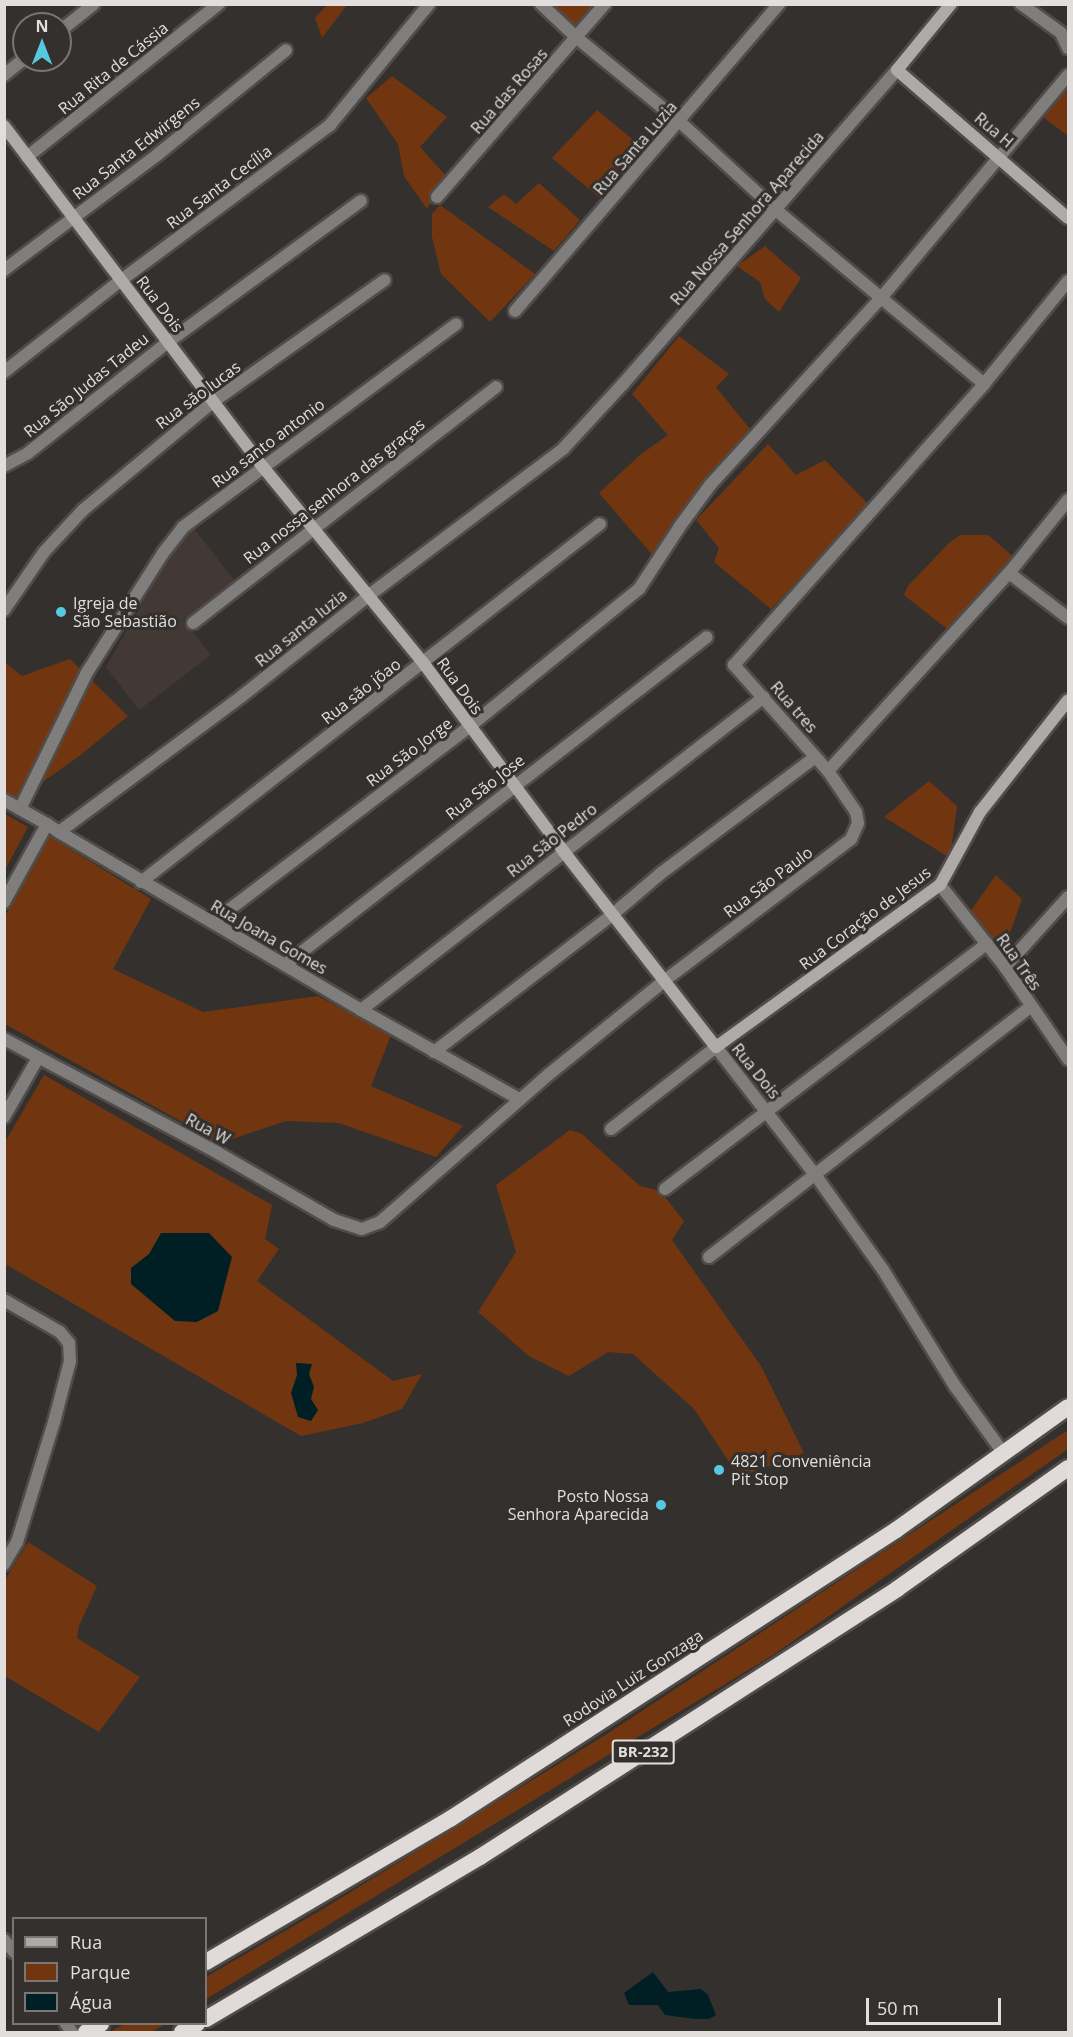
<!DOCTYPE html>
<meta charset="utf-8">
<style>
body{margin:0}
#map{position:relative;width:1073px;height:2037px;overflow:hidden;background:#34302d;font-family:"Open Sans",sans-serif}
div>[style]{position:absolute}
.built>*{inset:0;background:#433934}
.green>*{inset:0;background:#71360f}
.water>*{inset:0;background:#001f25}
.roads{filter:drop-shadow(2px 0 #504c49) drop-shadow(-2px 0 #504c49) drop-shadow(0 2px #504c49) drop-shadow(0 -2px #504c49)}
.minor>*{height:12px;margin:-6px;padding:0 6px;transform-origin:6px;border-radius:6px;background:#807e7d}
.tertiary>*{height:12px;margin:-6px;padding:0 6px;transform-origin:6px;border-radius:6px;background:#807e7d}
.secondary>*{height:12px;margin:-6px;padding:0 6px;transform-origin:6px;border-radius:6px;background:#adaaa8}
.trunk>*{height:16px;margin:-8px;padding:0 8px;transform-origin:8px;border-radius:8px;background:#e0dbd8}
.dots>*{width:16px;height:16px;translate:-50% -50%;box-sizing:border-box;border:3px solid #34302d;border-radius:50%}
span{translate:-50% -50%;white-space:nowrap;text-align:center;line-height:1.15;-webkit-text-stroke:6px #34302d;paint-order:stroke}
.shield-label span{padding:2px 4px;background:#34302d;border:2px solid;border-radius:4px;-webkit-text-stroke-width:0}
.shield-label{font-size:15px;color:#e1dedd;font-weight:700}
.street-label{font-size:16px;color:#e1dedd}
.poi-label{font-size:16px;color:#e1dedd}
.left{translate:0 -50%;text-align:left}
.right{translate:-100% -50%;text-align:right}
.frame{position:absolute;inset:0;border:6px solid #e1dedd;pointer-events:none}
.legend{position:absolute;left:12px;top:1917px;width:195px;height:108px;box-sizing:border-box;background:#34302d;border:2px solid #797673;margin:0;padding:8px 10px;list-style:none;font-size:18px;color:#e1dedd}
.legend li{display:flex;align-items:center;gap:12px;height:30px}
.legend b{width:30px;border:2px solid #797673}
.north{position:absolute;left:12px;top:12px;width:60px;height:60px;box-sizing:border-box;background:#34302d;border:2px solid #797673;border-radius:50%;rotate:0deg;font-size:16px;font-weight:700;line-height:24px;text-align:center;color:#e1dedd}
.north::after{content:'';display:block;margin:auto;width:21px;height:27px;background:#56c9e1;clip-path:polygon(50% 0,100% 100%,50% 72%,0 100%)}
.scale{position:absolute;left:866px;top:1998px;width:135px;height:27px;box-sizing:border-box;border:3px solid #e1dedd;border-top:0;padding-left:8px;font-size:18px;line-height:21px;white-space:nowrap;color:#e1dedd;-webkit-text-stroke:4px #34302d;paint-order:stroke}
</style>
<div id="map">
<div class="built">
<i style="clip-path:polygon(192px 526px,234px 580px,183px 619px,211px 655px,139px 710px,106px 667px,170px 554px)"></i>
</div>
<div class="green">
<i style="clip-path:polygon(327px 5px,347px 5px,322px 38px,315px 18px)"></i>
<i style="clip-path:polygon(546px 5px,596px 5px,575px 32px)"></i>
<i style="clip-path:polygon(1068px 72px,1068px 136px,1043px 117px)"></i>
<i style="clip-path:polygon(392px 76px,447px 117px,420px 147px,446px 176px,427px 209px,404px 176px,398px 144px,366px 98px)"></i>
<i style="clip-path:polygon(597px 110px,642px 147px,601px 199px,552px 158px)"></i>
<i style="clip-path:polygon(539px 183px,580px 220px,554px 251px,488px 207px,504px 194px,516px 204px)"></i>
<i style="clip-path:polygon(440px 205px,535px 274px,490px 322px,441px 274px,432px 237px,432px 214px)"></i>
<i style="clip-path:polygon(765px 246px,801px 278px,779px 312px,765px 299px,760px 282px,737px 266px)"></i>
<i style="clip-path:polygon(679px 336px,729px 374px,716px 387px,750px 429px,665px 535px,655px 558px,599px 493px,640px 455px,668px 435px,632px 394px)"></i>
<i style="clip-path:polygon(768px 444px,796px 475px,825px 460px,869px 505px,771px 609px,714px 562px,719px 548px,696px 520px)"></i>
<i style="clip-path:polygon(960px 535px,988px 535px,1015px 558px,947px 629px,904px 595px,908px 586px,949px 543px)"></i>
<i style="clip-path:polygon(70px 659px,128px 716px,82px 754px,16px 801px,5px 793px,4px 662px,22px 676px)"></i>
<i style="clip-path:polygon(929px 781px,957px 806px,950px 858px,884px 817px)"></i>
<i style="clip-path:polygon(5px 814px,28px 827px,5px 870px)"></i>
<i style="clip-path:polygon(49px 836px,151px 899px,113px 969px,203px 1012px,318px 996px,391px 1035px,371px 1086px,463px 1126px,436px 1157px,339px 1123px,286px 1121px,220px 1143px,5px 1024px,5px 916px)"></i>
<i style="clip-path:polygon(996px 875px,1022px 899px,1008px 938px,993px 947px,970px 912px)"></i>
<i style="clip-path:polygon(44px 1075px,272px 1205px,265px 1239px,279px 1249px,257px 1281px,393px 1381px,422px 1374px,402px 1409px,363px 1423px,301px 1436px,5px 1264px,5px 1142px)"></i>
<i style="clip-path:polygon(570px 1130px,582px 1134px,640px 1186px,660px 1191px,684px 1221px,672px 1240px,761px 1366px,804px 1453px,739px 1477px,694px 1409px,633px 1354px,608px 1352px,569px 1376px,529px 1356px,478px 1312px,516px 1252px,496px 1185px)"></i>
<i style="clip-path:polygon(1068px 1430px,1068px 1449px,773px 1655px,206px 1999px,206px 1977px,323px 1909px,607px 1734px)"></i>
<i style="clip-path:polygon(28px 1542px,97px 1586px,79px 1626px,77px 1638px,140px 1677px,99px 1732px,5px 1676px,5px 1580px)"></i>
<i style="clip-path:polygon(125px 2024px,166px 2024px,151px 2032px,109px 2032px)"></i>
</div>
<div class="water">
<i style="clip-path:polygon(161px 1233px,209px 1233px,232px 1257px,218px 1311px,197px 1322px,175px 1321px,131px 1284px,131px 1268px,149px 1254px)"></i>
<i style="clip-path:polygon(296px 1363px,312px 1364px,309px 1374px,314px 1387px,311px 1399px,318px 1410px,311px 1421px,298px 1417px,291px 1393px,297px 1375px)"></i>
<i style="clip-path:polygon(653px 1972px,668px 1992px,701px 1989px,708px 1995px,716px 2015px,709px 2019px,695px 2019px,665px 2015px,658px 2005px,629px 2005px,624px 1993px)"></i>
</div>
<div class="roads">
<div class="minor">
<i style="left:541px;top:4px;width:50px;rotate:43.4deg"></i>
<i style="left:577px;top:38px;width:133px;rotate:39.2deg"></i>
<i style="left:680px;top:122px;width:130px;rotate:42.5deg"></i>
<i style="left:776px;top:210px;width:271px;rotate:39.9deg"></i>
<i style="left:1021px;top:4px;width:49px;rotate:35.9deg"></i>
<i style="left:1061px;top:33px;width:17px;rotate:65deg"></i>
<i style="left:60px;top:31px;width:43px;rotate:-38.5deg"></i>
<i style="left:4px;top:75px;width:26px;rotate:-39deg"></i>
<i style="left:27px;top:157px;width:246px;rotate:-38.6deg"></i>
<i style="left:437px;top:197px;width:256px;rotate:-49deg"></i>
<i style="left:4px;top:270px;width:191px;rotate:-36.9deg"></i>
<i style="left:157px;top:155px;width:166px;rotate:-39.1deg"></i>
<i style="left:515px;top:311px;width:405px;rotate:-49.3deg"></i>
<i style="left:4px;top:372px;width:147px;rotate:-38.1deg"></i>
<i style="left:120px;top:281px;width:262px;rotate:-36.6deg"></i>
<i style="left:330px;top:125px;width:156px;rotate:-50.7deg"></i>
<i style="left:4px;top:466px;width:27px;rotate:-28deg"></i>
<i style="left:28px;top:453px;width:179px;rotate:-38.4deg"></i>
<i style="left:168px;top:342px;width:239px;rotate:-36.2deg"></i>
<i style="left:1009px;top:573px;width:74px;rotate:37.3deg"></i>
<i style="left:4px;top:610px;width:70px;rotate:-55.4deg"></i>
<i style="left:44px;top:552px;width:57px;rotate:-47.1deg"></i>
<i style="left:83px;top:510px;width:170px;rotate:-39.8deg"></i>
<i style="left:214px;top:401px;width:209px;rotate:-35.3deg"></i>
<i style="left:193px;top:623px;width:384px;rotate:-37.9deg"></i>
<i style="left:828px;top:771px;width:268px;rotate:-47.6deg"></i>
<i style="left:1009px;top:573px;width:94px;rotate:-51.1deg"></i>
<i style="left:4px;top:800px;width:49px;rotate:29.2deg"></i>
<i style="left:20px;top:809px;width:150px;rotate:-63.9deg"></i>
<i style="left:86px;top:674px;width:143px;rotate:-57.5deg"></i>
<i style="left:163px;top:553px;width:33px;rotate:-52deg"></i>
<i style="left:183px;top:527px;width:340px;rotate:-36.6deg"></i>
<i style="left:59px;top:832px;width:351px;rotate:30.5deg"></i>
<i style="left:361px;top:1010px;width:181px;rotate:29.4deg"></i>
<i style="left:141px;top:882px;width:582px;rotate:-37.95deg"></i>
<i style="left:940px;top:885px;width:105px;rotate:51.6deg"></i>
<i style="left:1005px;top:967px;width:112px;rotate:55.6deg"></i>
<i style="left:213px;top:922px;width:322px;rotate:-37.3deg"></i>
<i style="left:469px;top:727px;width:219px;rotate:-39.1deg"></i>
<i style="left:639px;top:589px;width:75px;rotate:-56.9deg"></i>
<i style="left:680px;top:526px;width:52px;rotate:-53.6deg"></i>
<i style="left:711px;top:484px;width:252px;rotate:-47.6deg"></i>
<i style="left:881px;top:298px;width:291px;rotate:-50deg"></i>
<i style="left:285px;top:965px;width:534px;rotate:-37.86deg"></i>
<i style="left:1005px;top:967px;width:94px;rotate:-48deg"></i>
<i style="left:361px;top:1010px;width:510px;rotate:-37.84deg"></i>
<i style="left:4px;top:1039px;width:242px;rotate:28deg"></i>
<i style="left:218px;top:1153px;width:134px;rotate:30deg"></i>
<i style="left:334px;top:1220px;width:29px;rotate:18deg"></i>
<i style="left:362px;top:1229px;width:19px;rotate:-21deg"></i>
<i style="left:380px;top:1222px;width:223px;rotate:-41.2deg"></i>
<i style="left:548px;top:1075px;width:149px;rotate:-39deg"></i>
<i style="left:664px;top:981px;width:235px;rotate:-37.2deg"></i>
<i style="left:851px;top:839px;width:17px;rotate:-66deg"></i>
<i style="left:858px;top:823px;width:11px;rotate:-100deg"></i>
<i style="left:856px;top:812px;width:50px;rotate:-124.3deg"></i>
<i style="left:828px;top:771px;width:142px;rotate:-131.6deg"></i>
<i style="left:734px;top:665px;width:376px;rotate:-48.3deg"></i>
<i style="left:984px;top:384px;width:133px;rotate:-50.8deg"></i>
<i style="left:434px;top:1052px;width:225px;rotate:-37.6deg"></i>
<i style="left:612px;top:915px;width:63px;rotate:-40.5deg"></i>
<i style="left:660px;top:874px;width:194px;rotate:-37deg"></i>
<i style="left:4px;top:1117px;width:68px;rotate:-60deg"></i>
<i style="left:611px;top:1129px;width:133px;rotate:-38deg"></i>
<i style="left:716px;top:1047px;width:163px;rotate:52.2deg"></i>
<i style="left:816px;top:1176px;width:115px;rotate:54.5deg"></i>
<i style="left:883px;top:1270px;width:137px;rotate:58.2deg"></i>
<i style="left:955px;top:1386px;width:84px;rotate:54.2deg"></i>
<i style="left:665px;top:1189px;width:405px;rotate:-37.3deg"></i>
<i style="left:709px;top:1257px;width:407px;rotate:-37.9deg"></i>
<i style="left:4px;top:1300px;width:64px;rotate:29.7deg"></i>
<i style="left:60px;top:1332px;width:14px;rotate:51deg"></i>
<i style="left:69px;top:1343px;width:18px;rotate:87deg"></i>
<i style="left:70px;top:1361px;width:63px;rotate:104.7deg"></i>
<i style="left:54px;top:1422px;width:126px;rotate:107.1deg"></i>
<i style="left:17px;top:1542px;width:26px;rotate:121deg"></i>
<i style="left:4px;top:1940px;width:16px;rotate:50deg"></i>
<i style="left:66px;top:2024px;width:10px;rotate:53deg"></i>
</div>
<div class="tertiary">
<i style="left:4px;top:902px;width:89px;rotate:-61.1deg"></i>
<i style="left:47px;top:824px;width:14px;rotate:34deg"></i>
<i style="left:59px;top:832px;width:228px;rotate:-36.6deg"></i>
<i style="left:242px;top:696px;width:161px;rotate:-38.4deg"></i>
<i style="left:368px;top:596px;width:244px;rotate:-37deg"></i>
<i style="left:563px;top:449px;width:88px;rotate:-47.3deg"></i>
<i style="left:623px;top:384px;width:417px;rotate:-48.9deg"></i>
</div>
<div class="secondary">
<i style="left:951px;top:4px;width:85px;rotate:129.3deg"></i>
<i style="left:897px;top:70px;width:226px;rotate:40.9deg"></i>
<i style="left:4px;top:126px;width:428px;rotate:52.8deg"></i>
<i style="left:263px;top:467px;width:254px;rotate:50.7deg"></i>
<i style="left:424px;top:664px;width:234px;rotate:53.3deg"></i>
<i style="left:564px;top:852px;width:247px;rotate:52.1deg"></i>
<i style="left:716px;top:1047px;width:276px;rotate:-35.9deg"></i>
<i style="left:940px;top:885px;width:83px;rotate:-61.3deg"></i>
<i style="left:980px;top:812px;width:142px;rotate:-51.8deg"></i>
</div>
<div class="trunk">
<i style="left:206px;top:1962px;width:283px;rotate:-30.4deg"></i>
<i style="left:450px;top:1819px;width:531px;rotate:-32.94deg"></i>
<i style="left:896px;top:1530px;width:211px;rotate:-35.6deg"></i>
<i style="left:206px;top:2019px;width:318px;rotate:-30.6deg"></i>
<i style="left:480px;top:1857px;width:496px;rotate:-32.7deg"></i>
<i style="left:897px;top:1589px;width:209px;rotate:-35.3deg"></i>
<i style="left:86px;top:2032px;width:17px;rotate:-28deg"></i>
<i style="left:182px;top:2032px;width:17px;rotate:-28deg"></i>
</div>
</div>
<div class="dots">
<i style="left:61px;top:612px;background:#56c9e1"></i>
<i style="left:719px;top:1470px;background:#56c9e1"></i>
<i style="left:661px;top:1505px;background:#56c9e1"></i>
</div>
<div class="shield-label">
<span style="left:643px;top:1752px">BR-232</span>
</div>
<div class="street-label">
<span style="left:113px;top:68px;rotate:-39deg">Rua Rita de Cássia</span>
<span style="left:509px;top:91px;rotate:-49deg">Rua das Rosas</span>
<span style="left:994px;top:130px;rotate:40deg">Rua H</span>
<span style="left:136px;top:148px;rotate:-38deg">Rua Santa Edwirgens</span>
<span style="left:635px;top:148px;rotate:-49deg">Rua Santa Luzia</span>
<span style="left:219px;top:187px;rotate:-37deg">Rua Santa Cecília</span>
<span style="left:747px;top:218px;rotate:-49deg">Rua Nossa Senhora Aparecida</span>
<span style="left:160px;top:304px;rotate:53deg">Rua Dois</span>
<span style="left:86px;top:385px;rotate:-39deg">Rua São Judas Tadeu</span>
<span style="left:198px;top:395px;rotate:-37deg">Rua são lucas</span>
<span style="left:268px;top:443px;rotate:-37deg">Rua santo antonio</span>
<span style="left:334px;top:491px;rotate:-38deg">Rua nossa senhora das graças</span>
<span style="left:301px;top:628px;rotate:-39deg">Rua santa luzia</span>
<span style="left:460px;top:686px;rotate:54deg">Rua Dois</span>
<span style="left:361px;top:691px;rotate:-38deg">Rua são jõao</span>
<span style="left:794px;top:707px;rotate:49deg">Rua tres</span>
<span style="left:409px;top:752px;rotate:-37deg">Rua São Jorge</span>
<span style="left:485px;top:787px;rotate:-38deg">Rua São Jose</span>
<span style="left:552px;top:840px;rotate:-38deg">Rua São Pedro</span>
<span style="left:768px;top:882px;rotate:-37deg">Rua São Paulo</span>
<span style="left:865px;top:918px;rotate:-37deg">Rua Coração de Jesus</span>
<span style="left:269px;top:937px;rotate:30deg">Rua Joana Gomes</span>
<span style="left:1019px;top:962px;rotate:55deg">Rua Três</span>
<span style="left:756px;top:1071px;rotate:51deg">Rua Dois</span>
<span style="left:208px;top:1129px;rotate:28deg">Rua W</span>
<span style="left:633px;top:1678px;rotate:-33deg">Rodovia Luiz Gonzaga</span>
</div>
<div class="poi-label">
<span class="left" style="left:73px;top:612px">Igreja de<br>São Sebastião</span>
<span class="left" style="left:731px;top:1470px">4821 Conveniência<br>Pit Stop</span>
<span class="right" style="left:649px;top:1505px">Posto Nossa<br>Senhora Aparecida</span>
</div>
<div class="frame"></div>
<ul class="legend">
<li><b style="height:8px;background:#adaaa8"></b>Rua</li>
<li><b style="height:16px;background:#71360f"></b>Parque</li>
<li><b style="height:16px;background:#001f25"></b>Água</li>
</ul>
<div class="north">N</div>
<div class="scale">50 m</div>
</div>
